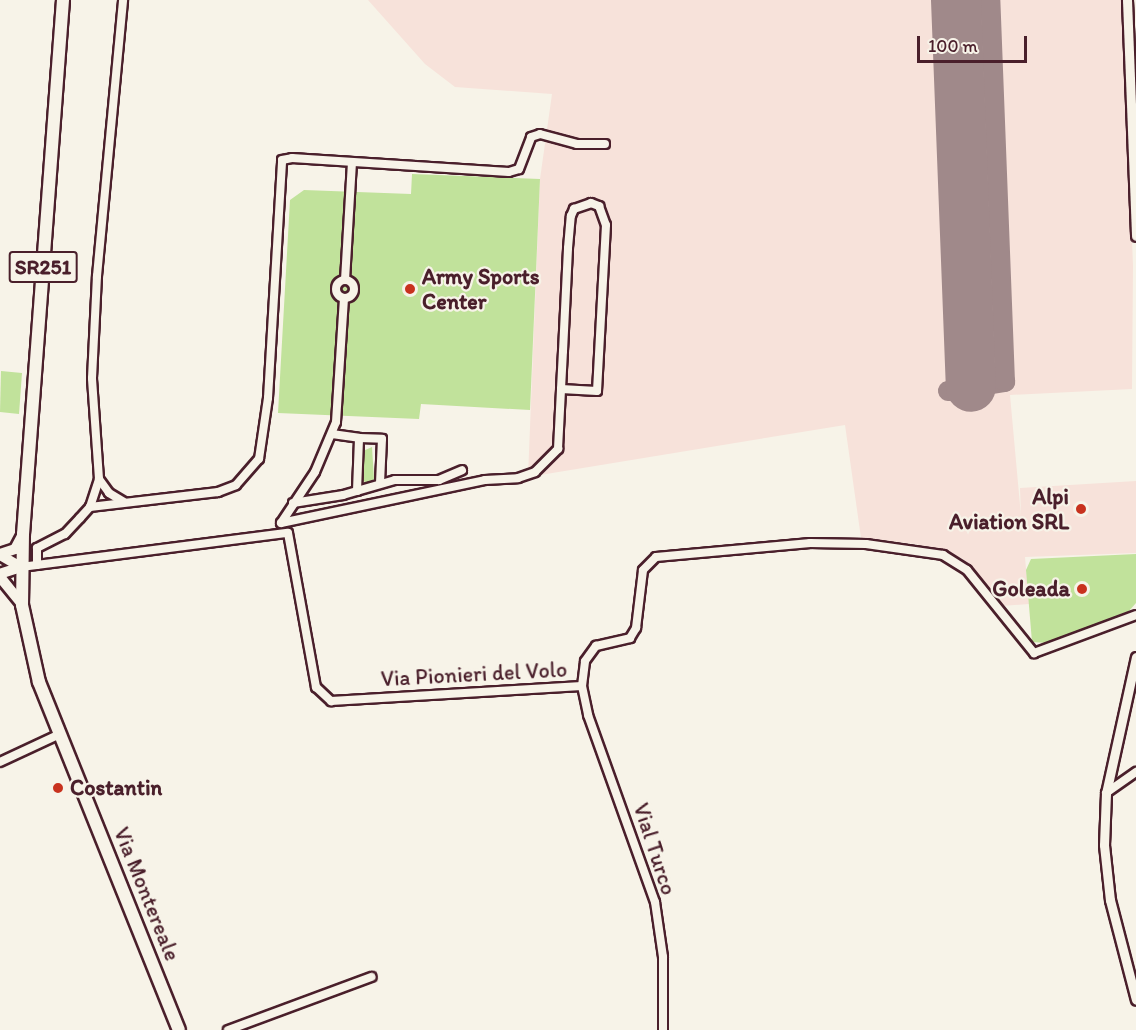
<!DOCTYPE html>
<style>
body{margin:0}
#map{position:relative;width:1136px;height:1030px;overflow:hidden;background:#f7f3e8;font-family:Itim,sans-serif}
div>[style]{position:absolute}
.built>*{inset:0;background:#f7e2da}
.green>*{inset:0;background:#c1e29b}
.taxiway>*{height:20px;margin:-10px;padding:0 10px;transform-origin:10px;border-radius:10px;background:#a0898a}
.runway>*{height:50px;margin:-25px;padding:0 25px;transform-origin:25px;border-radius:25px;background:#a0898a}
.roads{filter:drop-shadow(2px 0 #4a1f2b) drop-shadow(-2px 0 #4a1f2b) drop-shadow(0 2px #4a1f2b) drop-shadow(0 -2px #4a1f2b)}
.minor>*{height:8px;margin:-4px;padding:0 4px;transform-origin:4px;border-radius:4px;background:#f7f3e8}
.minor>.ring{margin:-4px;padding:0;box-sizing:content-box;background:none;border:8px solid #f7f3e8;border-radius:50%}
.tertiary>*{height:9px;margin:-4.5px;padding:0 4.5px;transform-origin:4.5px;border-radius:4.5px;background:#f7f3e8}
.secondary>*{height:10px;margin:-5px;padding:0 5px;transform-origin:5px;border-radius:5px;background:#f7f3e8}
.primary>*{height:12px;margin:-6px;padding:0 6px;transform-origin:6px;border-radius:6px;background:#f7f3e8}
.dots>*{width:16px;height:16px;translate:-50% -50%;box-sizing:border-box;border:3px solid #f7f3e8;border-radius:50%}
span{translate:-50% -50%;white-space:nowrap;text-align:center;line-height:1.15;-webkit-text-stroke:4.5px #f7f3e8;paint-order:stroke}
.shield-label span{padding:2px 4px;background:#f7f3e8;border:2px solid;border-radius:4px;-webkit-text-stroke-width:0}
.shield-label{font-size:21px;color:#4a1f2b;font-weight:700}
.poi-label{font-size:22px;color:#4a1f2b;font-weight:700}
.left{translate:0 -50%;text-align:left}
.right{translate:-100% -50%;text-align:right}
.street-label{font-size:22px;color:#4a1f2b}
.scale{position:absolute;left:917px;top:36px;width:110px;height:27px;box-sizing:border-box;border:3px solid #4a1f2b;border-top:0;padding-left:8px;font-size:18px;line-height:21px;white-space:nowrap;color:#4a1f2b;-webkit-text-stroke:4px #f7f3e8;paint-order:stroke}
</style>
<div id="map">
<div class="built">
<i style="clip-path:polygon(368px 0,1123px 0,1133px 266px,1132px 389px,1010px 395px,1021px 516px,1020px 488px,1136px 481px,1136px 553px,1025px 557px,1029px 604px,1001px 606px,962px 558px,916px 544px,861px 538px,845px 425px,528px 477px,540px 179px,552px 94px,455px 87px,425px 64px)"></i>
</div>
<div class="green">
<i style="clip-path:polygon(412px 174px,540px 179px,530px 410px,421px 404px,419px 419px,278px 413px,290px 200px,304px 190px,411px 194px)"></i>
<i style="clip-path:polygon(1px 371px,22px 373px,19px 414px,0 412px)"></i>
<i style="clip-path:polygon(372px 447px,374px 479px,368px 484px,362px 480px,363px 451px)"></i>
<i style="clip-path:polygon(1136px 554px,1136px 603px,1129px 611px,1047px 643px,1032px 642px,1026px 570px,1031px 559px)"></i>
</div>
<div class="taxiway">
<i style="left:948px;top:391px;width:58px;rotate:-9deg"></i>
<i style="left:1005px;top:382px;width:382px;rotate:-92.2deg"></i>
</div>
<div class="runway">
<i style="left:956px;top:0;width:387px;rotate:87.8deg"></i>
</div>
<div class="roads">
<div class="minor">
<i style="left:345px;top:280px;width:118px;rotate:-86.6deg"></i>
<i class="ring" style="left:336px;top:280px;width:10px;height:10px"></i>
<i style="left:332px;top:434px;width:27px;rotate:8deg"></i>
<i style="left:99px;top:479px;width:17px;rotate:54deg"></i>
<i style="left:109px;top:493px;width:17px;rotate:31deg"></i>
<i style="left:357px;top:491px;width:53px;rotate:-87.8deg"></i>
<i style="left:359px;top:438px;width:23px;rotate:2deg"></i>
<i style="left:382px;top:439px;width:44px;rotate:92.6deg"></i>
<i style="left:293px;top:503px;width:51px;rotate:-9.1deg"></i>
<i style="left:343px;top:495px;width:54px;rotate:-16.1deg"></i>
<i style="left:395px;top:480px;width:44px"></i>
<i style="left:439px;top:480px;width:25px;rotate:-23deg"></i>
<i style="left:90px;top:507px;width:129px;rotate:-6.7deg"></i>
<i style="left:218px;top:492px;width:19px;rotate:-21deg"></i>
<i style="left:236px;top:485px;width:35px;rotate:-49deg"></i>
<i style="left:259px;top:459px;width:62px;rotate:-81.6deg"></i>
<i style="left:268px;top:398px;width:238px;rotate:-86.6deg"></i>
<i style="left:282px;top:160px;width:10px;rotate:-11deg"></i>
<i style="left:292px;top:158px;width:217px;rotate:3.7deg"></i>
<i style="left:509px;top:172px;width:10px;rotate:-17deg"></i>
<i style="left:519px;top:169px;width:34px;rotate:-69deg"></i>
<i style="left:531px;top:137px;width:9px;rotate:-18deg"></i>
<i style="left:540px;top:134px;width:38px;rotate:15deg"></i>
<i style="left:577px;top:144px;width:28px"></i>
<i style="left:281px;top:523px;width:208px;rotate:-11.9deg"></i>
<i style="left:485px;top:480px;width:33px;rotate:-3deg"></i>
<i style="left:518px;top:478px;width:18px;rotate:-19deg"></i>
<i style="left:535px;top:472px;width:33px;rotate:-45deg"></i>
<i style="left:558px;top:449px;width:60px;rotate:-87.1deg"></i>
<i style="left:561px;top:389px;width:38px;rotate:-87deg"></i>
<i style="left:563px;top:351px;width:103px;rotate:-87.2deg"></i>
<i style="left:568px;top:248px;width:32px;rotate:-85deg"></i>
<i style="left:571px;top:216px;width:8px;rotate:-67deg"></i>
<i style="left:574px;top:209px;width:18px;rotate:-19deg"></i>
<i style="left:591px;top:203px;width:9px;rotate:21deg"></i>
<i style="left:599px;top:206px;width:20px;rotate:70deg"></i>
<i style="left:606px;top:225px;width:166px;rotate:93.1deg"></i>
<i style="left:597px;top:391px;width:36px;rotate:-177deg"></i>
<i style="left:281px;top:523px;width:61px;rotate:-56.3deg"></i>
<i style="left:315px;top:472px;width:54px;rotate:-67.2deg"></i>
<i style="left:336px;top:422px;width:124px;rotate:-86.3deg"></i>
<i style="left:37px;top:565px;width:17px;rotate:-90deg"></i>
<i style="left:37px;top:548px;width:31px;rotate:-27deg"></i>
<i style="left:65px;top:534px;width:22px;rotate:-47deg"></i>
<i style="left:80px;top:518px;width:15px;rotate:-48deg"></i>
<i style="left:90px;top:507px;width:29px;rotate:-72deg"></i>
<i style="left:99px;top:479px;width:101px;rotate:-94deg"></i>
<i style="left:92px;top:378px;width:102px;rotate:-87.2deg"></i>
<i style="left:97px;top:276px;width:277px;rotate:-84.6deg"></i>
<i style="left:21px;top:567px;width:269px;rotate:-7.3deg"></i>
<i style="left:288px;top:533px;width:157px;rotate:79.7deg"></i>
<i style="left:316px;top:687px;width:21px;rotate:43deg"></i>
<i style="left:331px;top:701px;width:251px;rotate:-3.4deg"></i>
<i style="left:582px;top:686px;width:25px;rotate:-83deg"></i>
<i style="left:585px;top:661px;width:19px;rotate:-54deg"></i>
<i style="left:596px;top:646px;width:35px;rotate:-13deg"></i>
<i style="left:630px;top:638px;width:12px;rotate:-59deg"></i>
<i style="left:636px;top:628px;width:58px;rotate:-83.1deg"></i>
<i style="left:643px;top:570px;width:18px;rotate:-45deg"></i>
<i style="left:656px;top:557px;width:155px;rotate:-5.2deg"></i>
<i style="left:810px;top:543px;width:56px;rotate:1deg"></i>
<i style="left:866px;top:544px;width:78px;rotate:8.1deg"></i>
<i style="left:943px;top:555px;width:28px;rotate:32deg"></i>
<i style="left:967px;top:570px;width:107px;rotate:51.1deg"></i>
<i style="left:1034px;top:653px;width:109px;rotate:-20.4deg"></i>
<i style="left:582px;top:686px;width:30px;rotate:78deg"></i>
<i style="left:588px;top:715px;width:199px;rotate:70.3deg"></i>
<i style="left:655px;top:902px;width:56px;rotate:81.7deg"></i>
<i style="left:663px;top:957px;width:73px;rotate:90deg"></i>
<i style="left:0;top:762px;width:66px;rotate:-25deg"></i>
<i style="left:1106px;top:793px;width:37px;rotate:-35deg"></i>
<i style="left:228px;top:1030px;width:153px;rotate:-20.3deg"></i>
</div>
<div class="tertiary">
<i style="left:1127px;top:0;width:236px;rotate:87.8deg"></i>
<i style="left:1136px;top:657px;width:139px;rotate:102.4deg"></i>
<i style="left:1106px;top:793px;width:52px;rotate:92.2deg"></i>
<i style="left:1104px;top:845px;width:55px;rotate:83.8deg"></i>
<i style="left:1110px;top:900px;width:103px;rotate:75.4deg"></i>
</div>
<div class="secondary">
<i style="left:0;top:554px;width:16px;rotate:-18deg"></i>
<i style="left:15px;top:549px;width:17px;rotate:-62deg"></i>
<i style="left:0;top:555px;width:24px;rotate:30deg"></i>
<i style="left:21px;top:567px;width:22px;rotate:162deg"></i>
<i style="left:0;top:577px;width:35px;rotate:51deg"></i>
</div>
<div class="primary">
<i style="left:63px;top:0;width:535px;rotate:94.28deg"></i>
<i style="left:23px;top:534px;width:71px;rotate:90.8deg"></i>
<i style="left:22px;top:605px;width:79px;rotate:77.6deg"></i>
<i style="left:39px;top:682px;width:375px;rotate:68.1deg"></i>
</div>
</div>
<div class="dots">
<i style="left:410px;top:289px;background:#c8321e"></i>
<i style="left:1081px;top:509px;background:#c8321e"></i>
<i style="left:1082px;top:589px;background:#c8321e"></i>
<i style="left:58px;top:788px;background:#c8321e"></i>
</div>
<div class="shield-label">
<span style="left:43px;top:267px">SR251</span>
</div>
<div class="poi-label">
<span class="left" style="left:422px;top:289px">Army Sports<br>Center</span>
<span class="right" style="left:1069px;top:509px">Alpi<br>Aviation SRL</span>
<span class="right" style="left:1070px;top:589px">Goleada</span>
<span class="left" style="left:70px;top:788px">Costantin</span>
</div>
<div class="street-label">
<span style="left:474px;top:674px;rotate:-3deg">Via Pionieri del Volo</span>
<span style="left:655px;top:849px;rotate:72deg">Vial Turco</span>
<span style="left:147px;top:894px;rotate:68deg">Via Montereale</span>
</div>
<div class="scale">100 m</div>
</div>
